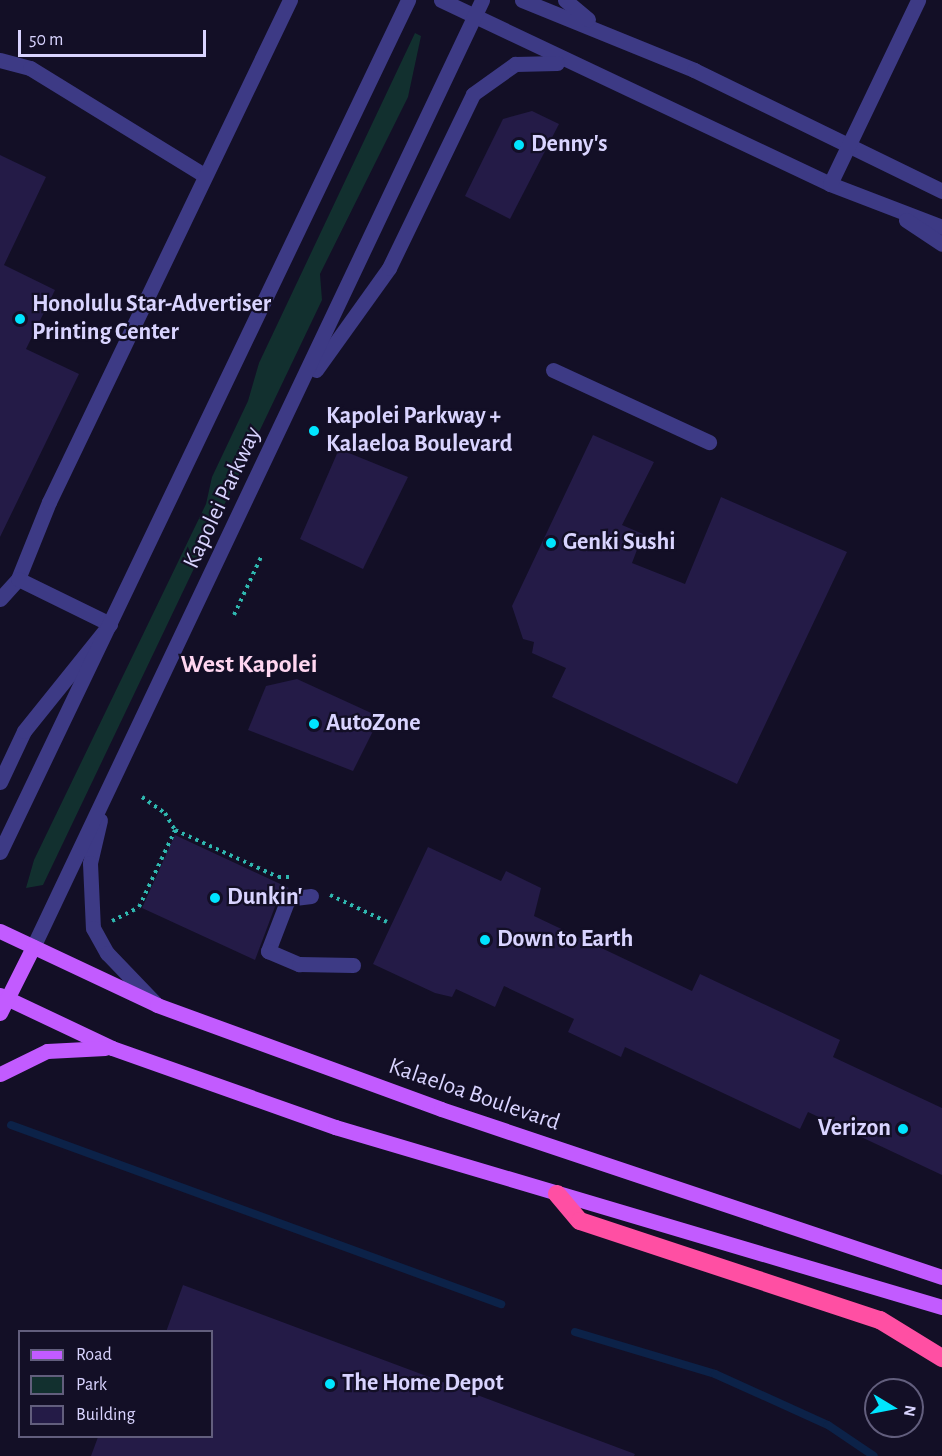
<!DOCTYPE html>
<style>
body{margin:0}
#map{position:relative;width:942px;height:1456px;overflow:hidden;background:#130f26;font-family:"Alegreya Sans",sans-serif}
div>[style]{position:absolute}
.green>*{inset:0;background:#12302f}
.stream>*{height:8px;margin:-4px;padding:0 4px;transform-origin:4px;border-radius:4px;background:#0c2248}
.building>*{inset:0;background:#241b47}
.path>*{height:4px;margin-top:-2px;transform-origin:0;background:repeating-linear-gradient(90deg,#2fb8b0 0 3px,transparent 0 7.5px)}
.minor>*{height:15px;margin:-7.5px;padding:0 7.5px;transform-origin:7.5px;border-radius:7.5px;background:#3d3a85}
.major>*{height:15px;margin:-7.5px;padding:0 7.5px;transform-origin:7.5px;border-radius:7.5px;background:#c25bff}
.highway>*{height:18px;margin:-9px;padding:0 9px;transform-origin:9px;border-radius:9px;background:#ff4fa3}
.dots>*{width:16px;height:16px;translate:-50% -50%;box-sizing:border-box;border:3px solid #130f26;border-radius:50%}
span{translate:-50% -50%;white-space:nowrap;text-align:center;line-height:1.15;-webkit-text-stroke:4.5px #130f26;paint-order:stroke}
.poi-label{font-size:24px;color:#d9d4ff;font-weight:700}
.left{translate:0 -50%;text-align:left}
.right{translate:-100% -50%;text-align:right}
.street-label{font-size:24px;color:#d9d4ff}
.neighbourhood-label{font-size:26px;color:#ffd6f0;font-weight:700}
.legend{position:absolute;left:18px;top:1330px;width:195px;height:108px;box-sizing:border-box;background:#130f26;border:2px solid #625e7d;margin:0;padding:8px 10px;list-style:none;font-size:18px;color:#d9d4ff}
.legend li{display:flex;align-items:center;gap:12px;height:30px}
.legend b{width:30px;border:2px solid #625e7d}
.north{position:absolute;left:864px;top:1378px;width:60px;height:60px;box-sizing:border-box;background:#130f26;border:2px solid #625e7d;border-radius:50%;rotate:100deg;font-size:16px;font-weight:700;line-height:24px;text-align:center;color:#d9d4ff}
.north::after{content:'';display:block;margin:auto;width:21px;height:27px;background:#00e5ff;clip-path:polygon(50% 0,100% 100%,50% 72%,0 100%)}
.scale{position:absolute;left:18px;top:30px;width:188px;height:27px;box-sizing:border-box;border:3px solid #d9d4ff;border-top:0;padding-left:8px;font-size:18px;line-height:21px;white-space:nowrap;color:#d9d4ff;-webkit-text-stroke:4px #130f26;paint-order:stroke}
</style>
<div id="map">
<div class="green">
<i style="clip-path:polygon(415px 33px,421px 36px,408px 97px,320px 274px,322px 300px,43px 885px,26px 888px,34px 860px,206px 504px,212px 477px,248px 401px,259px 363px)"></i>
</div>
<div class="stream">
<i style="left:11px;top:1125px;width:522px;rotate:20.07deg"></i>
<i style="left:575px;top:1332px;width:146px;rotate:16.7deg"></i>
<i style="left:715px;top:1374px;width:124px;rotate:24.3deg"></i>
<i style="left:828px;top:1425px;width:55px;rotate:34deg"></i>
</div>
<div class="building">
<i style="clip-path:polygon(532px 111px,559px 124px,510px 219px,465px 196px,503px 119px)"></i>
<i style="clip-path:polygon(0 155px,46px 177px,4px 265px,55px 290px,26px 349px,79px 374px,0 537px)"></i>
<i style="clip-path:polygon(593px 435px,654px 462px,622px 525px,643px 534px,632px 563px,685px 584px,721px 497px,847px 552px,737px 784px,552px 697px,566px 668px,532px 653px,534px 642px,523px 639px,512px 606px)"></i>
<i style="clip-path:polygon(339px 449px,408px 477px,363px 569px,300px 539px)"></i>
<i style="clip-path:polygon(297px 679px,380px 717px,353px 771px,248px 730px,266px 686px)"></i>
<i style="clip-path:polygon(175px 835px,289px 888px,279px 896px,255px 960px,142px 908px)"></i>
<i style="clip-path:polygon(428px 847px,501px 881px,506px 871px,541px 888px,534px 916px,692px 991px,700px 974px,840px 1040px,833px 1057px,942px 1108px,942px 1175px,808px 1112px,800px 1129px,625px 1047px,621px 1057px,568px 1032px,574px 1019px,504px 986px,495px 1007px,456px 989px,452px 997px,435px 993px,373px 964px)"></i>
<i style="clip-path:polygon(183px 1285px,635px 1454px,634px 1456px,91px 1456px,98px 1437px,212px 1437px,212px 1332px,166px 1332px)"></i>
</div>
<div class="path">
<i style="left:234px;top:615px;width:64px;rotate:-65deg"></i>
<i style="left:142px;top:797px;width:28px;rotate:35deg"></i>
<i style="left:165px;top:813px;width:20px;rotate:60deg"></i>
<i style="left:175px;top:830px;width:113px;rotate:24.5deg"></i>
<i style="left:278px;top:877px;width:15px"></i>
<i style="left:330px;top:895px;width:63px;rotate:25.3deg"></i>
<i style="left:112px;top:921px;width:30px;rotate:-27deg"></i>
<i style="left:139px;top:907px;width:85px;rotate:-64.9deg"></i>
</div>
<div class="minor">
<i style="left:441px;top:0;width:430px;rotate:25.3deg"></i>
<i style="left:830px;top:184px;width:120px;rotate:21deg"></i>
<i style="left:522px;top:0;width:186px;rotate:22.1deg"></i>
<i style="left:694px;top:70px;width:276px;rotate:26deg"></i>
<i style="left:565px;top:0;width:30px;rotate:40deg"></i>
<i style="left:0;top:60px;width:31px;rotate:15deg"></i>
<i style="left:30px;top:68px;width:204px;rotate:31.6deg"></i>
<i style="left:830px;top:184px;width:204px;rotate:-64.4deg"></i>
<i style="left:906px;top:220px;width:43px;rotate:33.7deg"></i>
<i style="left:316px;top:370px;width:125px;rotate:-54.4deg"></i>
<i style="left:389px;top:268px;width:193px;rotate:-64.2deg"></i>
<i style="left:473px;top:94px;width:52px;rotate:-35.5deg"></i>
<i style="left:515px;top:64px;width:42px;rotate:-1.4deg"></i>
<i style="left:553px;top:370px;width:172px;rotate:24.8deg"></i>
<i style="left:0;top:599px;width:27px;rotate:-48deg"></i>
<i style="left:18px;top:579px;width:83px;rotate:-68.1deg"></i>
<i style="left:49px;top:502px;width:557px;rotate:-64.36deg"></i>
<i style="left:0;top:782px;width:56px;rotate:-64.8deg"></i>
<i style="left:24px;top:731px;width:137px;rotate:-51.2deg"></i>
<i style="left:110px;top:624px;width:102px;rotate:-153.9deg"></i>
<i style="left:100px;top:820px;width:44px;rotate:103.1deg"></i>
<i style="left:90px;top:863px;width:65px;rotate:87.4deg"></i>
<i style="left:93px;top:928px;width:29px;rotate:61deg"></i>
<i style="left:107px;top:953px;width:69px;rotate:46.2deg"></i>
<i style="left:0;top:852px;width:945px;rotate:-64.41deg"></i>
<i style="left:311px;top:896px;width:23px;rotate:173deg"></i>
<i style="left:288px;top:899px;width:56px;rotate:111deg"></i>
<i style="left:268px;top:951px;width:34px;rotate:23deg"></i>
<i style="left:299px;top:964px;width:54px;rotate:1.1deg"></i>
<i style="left:33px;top:947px;width:1048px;rotate:-64.63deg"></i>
</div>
<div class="major">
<i style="left:0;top:931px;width:174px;rotate:25.2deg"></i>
<i style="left:157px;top:1005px;width:302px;rotate:20.1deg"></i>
<i style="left:441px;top:1109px;width:528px;rotate:18.54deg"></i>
<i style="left:0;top:995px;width:124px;rotate:25.3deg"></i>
<i style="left:112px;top:1048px;width:237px;rotate:19.5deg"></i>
<i style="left:335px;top:1127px;width:633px;rotate:16.52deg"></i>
<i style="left:0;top:1013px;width:74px;rotate:-63.4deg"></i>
<i style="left:0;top:1074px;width:52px;rotate:-26.1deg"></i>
<i style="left:47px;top:1051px;width:58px;rotate:-3deg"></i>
</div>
<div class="highway">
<i style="left:557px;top:1194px;width:35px;rotate:50deg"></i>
<i style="left:580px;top:1221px;width:316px;rotate:18.3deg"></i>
<i style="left:880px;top:1320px;width:73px;rotate:31.5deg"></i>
</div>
<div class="dots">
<i style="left:519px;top:145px;background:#00e5ff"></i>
<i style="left:20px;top:319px;background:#00e5ff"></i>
<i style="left:314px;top:431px;background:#00e5ff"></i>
<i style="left:551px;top:543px;background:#00e5ff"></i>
<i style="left:314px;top:724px;background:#00e5ff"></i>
<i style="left:215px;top:898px;background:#00e5ff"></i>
<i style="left:485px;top:940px;background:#00e5ff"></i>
<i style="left:903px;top:1129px;background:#00e5ff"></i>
<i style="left:330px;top:1384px;background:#00e5ff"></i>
</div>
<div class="poi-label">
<span class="left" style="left:531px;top:145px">Denny's</span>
<span class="left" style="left:32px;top:319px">Honolulu Star-Advertiser<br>Printing Center</span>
<span class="left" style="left:326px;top:431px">Kapolei Parkway +<br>Kalaeloa Boulevard</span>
<span class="left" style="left:563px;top:543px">Genki Sushi</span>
<span class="left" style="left:326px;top:724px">AutoZone</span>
<span class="left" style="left:227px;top:898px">Dunkin'</span>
<span class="left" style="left:497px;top:940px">Down to Earth</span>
<span class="right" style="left:891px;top:1129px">Verizon</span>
<span class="left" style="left:342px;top:1384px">The Home Depot</span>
</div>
<div class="street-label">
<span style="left:223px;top:498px;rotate:-65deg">Kapolei Parkway</span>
<span style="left:474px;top:1095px;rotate:19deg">Kalaeloa Boulevard</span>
</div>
<div class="neighbourhood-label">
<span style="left:249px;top:665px">West Kapolei</span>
</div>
<ul class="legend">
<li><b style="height:8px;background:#c25bff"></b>Road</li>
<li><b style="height:16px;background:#12302f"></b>Park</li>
<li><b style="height:16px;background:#241b47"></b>Building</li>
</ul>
<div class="north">N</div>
<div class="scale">50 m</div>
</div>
